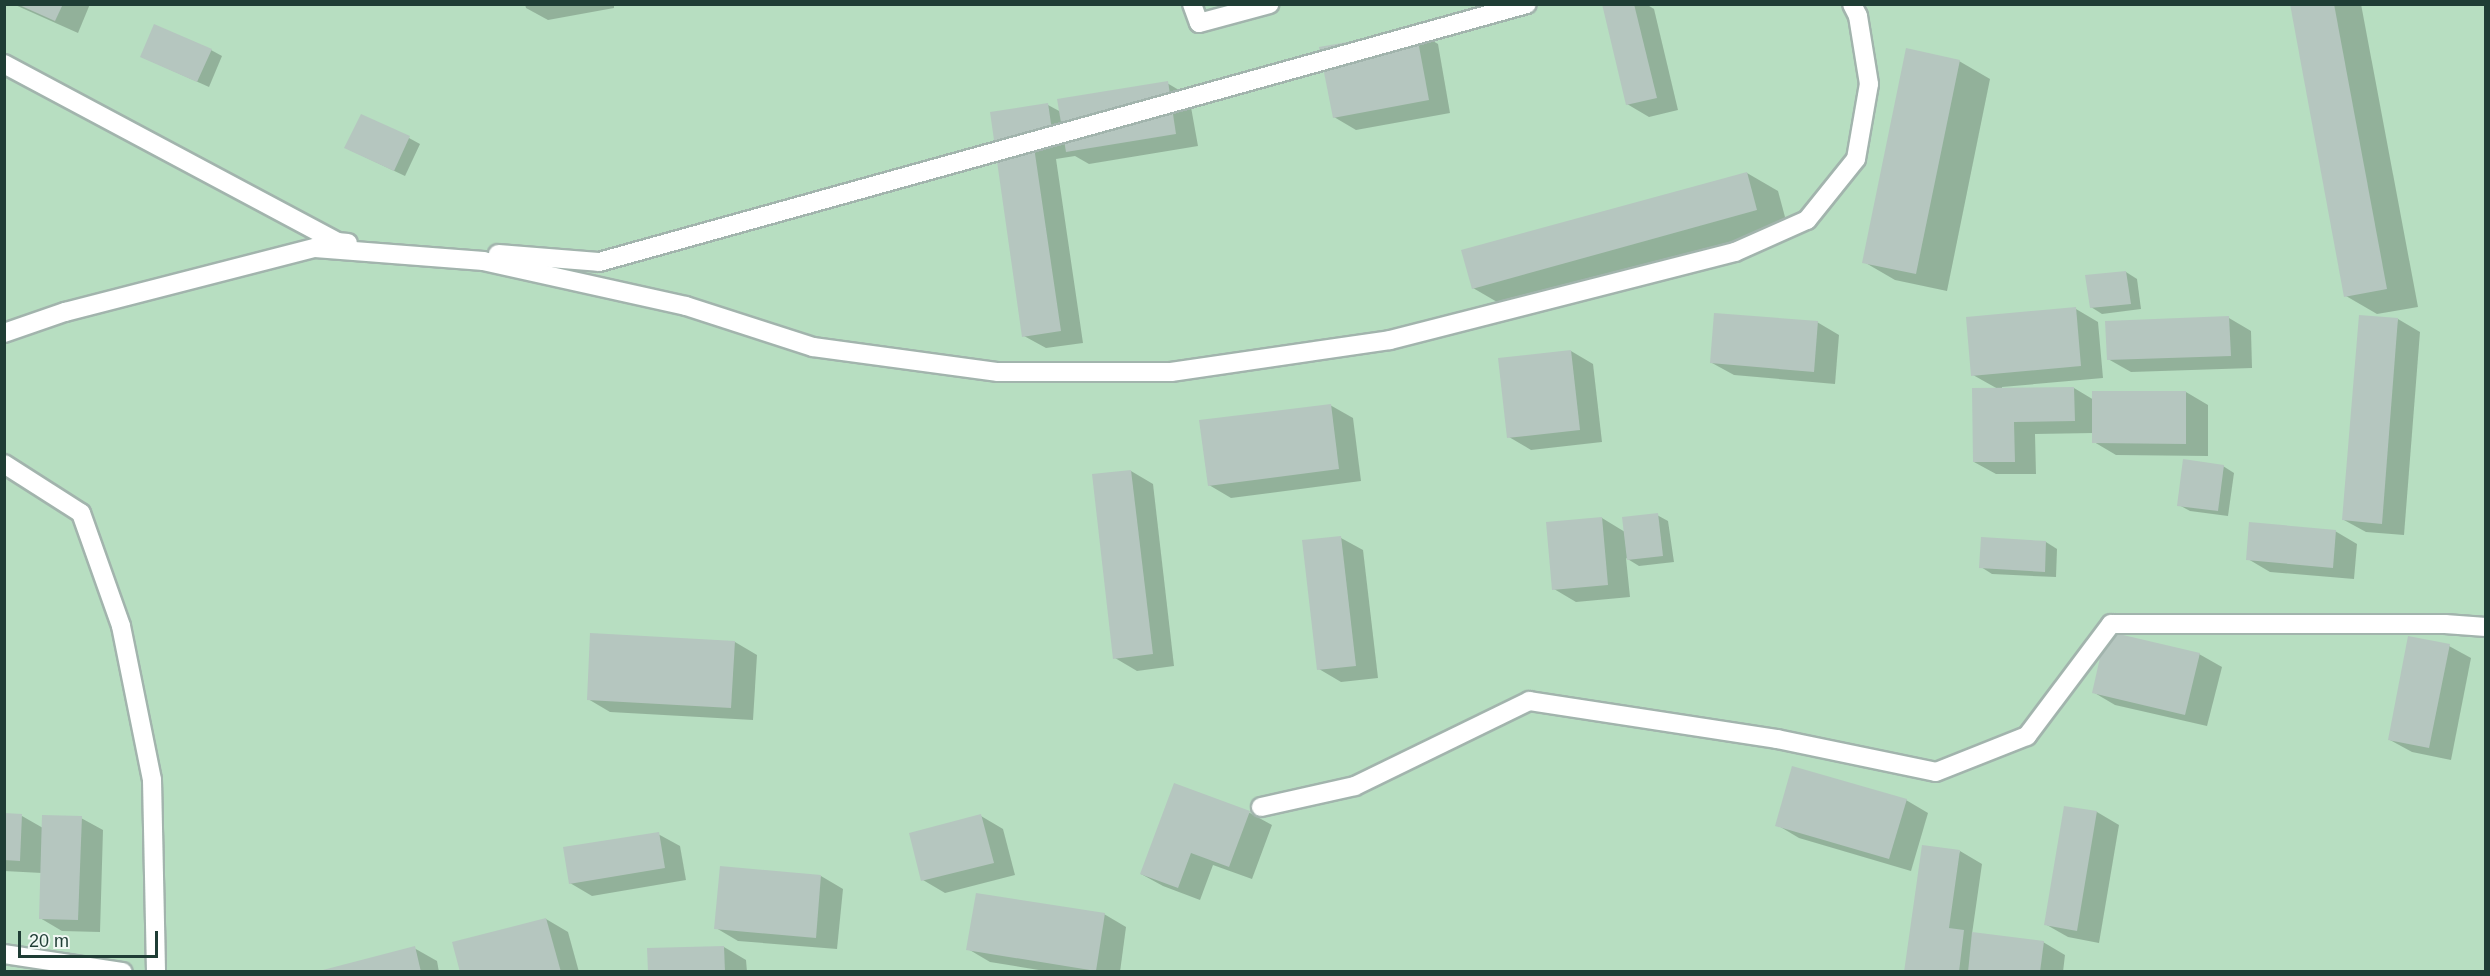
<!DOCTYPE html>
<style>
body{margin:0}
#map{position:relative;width:2490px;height:976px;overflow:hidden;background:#e0ece6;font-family:Arial,sans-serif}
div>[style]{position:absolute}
.green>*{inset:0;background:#b7dec1}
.shadow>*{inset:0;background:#0003}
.building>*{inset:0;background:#b5c6bf}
.roads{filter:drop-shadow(2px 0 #a2b4ad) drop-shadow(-2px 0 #a2b4ad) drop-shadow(0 2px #a2b4ad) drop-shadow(0 -2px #a2b4ad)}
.lane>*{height:18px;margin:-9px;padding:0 9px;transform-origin:9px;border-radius:9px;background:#fff}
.secondary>*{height:18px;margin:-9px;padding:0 9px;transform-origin:9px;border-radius:9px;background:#fff}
span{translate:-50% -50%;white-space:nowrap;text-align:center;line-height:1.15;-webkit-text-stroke:4.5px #f0f8f4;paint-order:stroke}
.frame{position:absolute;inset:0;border:6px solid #1f3d35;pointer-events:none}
.scale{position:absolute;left:18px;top:931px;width:140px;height:27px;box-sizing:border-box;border:3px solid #1f3d35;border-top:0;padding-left:8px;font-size:18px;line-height:21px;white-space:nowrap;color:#1f3d35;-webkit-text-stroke:4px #f0f8f4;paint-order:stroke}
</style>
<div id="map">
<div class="green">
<i style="clip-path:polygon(5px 5px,2485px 5px,2485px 971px,5px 972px)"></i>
</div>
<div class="shadow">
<i style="clip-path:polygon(13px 4px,90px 4px,78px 33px)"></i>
<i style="clip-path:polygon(525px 4px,614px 4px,614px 8px,548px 20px,526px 8px)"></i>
<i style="clip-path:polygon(1604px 4px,1646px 4px,1654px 9px,1678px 110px,1649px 117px,1627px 104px)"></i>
<i style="clip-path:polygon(2292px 4px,2361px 4px,2418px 307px,2377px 314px,2346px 296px)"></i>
<i style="clip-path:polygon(1416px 31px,1438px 44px,1450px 113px,1356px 130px,1334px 117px)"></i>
<i style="clip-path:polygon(211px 50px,222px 56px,209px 87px,142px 57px)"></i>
<i style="clip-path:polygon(1959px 61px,1990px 79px,1947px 291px,1895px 280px,1864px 262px)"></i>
<i style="clip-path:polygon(1167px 83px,1189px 96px,1198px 146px,1089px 164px,1075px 156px,1056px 159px,1083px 343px,1046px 348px,1024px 336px,991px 113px,1048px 105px,1061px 112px)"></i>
<i style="clip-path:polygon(409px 138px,420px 144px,405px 176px,346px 148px)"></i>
<i style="clip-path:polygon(1747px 173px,1778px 191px,1788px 228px,1504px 306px,1473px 288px)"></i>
<i style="clip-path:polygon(2126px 272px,2137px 279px,2141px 309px,2102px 314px,2091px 307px)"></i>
<i style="clip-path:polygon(2076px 309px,2098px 322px,2103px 378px,2002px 387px,2002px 389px,2074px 388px,2094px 400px,2186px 392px,2208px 405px,2208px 456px,2116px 455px,2094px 442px,2094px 433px,2035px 434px,2036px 474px,1996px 474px,1974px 462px,1998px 389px,1973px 375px)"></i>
<i style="clip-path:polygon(2229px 318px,2251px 331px,2252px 368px,2131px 372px,2108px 359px)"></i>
<i style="clip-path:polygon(2398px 319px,2420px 332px,2404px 535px,2366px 532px,2344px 520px)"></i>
<i style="clip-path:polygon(1817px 322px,1839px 335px,1835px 384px,1734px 375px,1712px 363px)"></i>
<i style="clip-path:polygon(1571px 351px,1593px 364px,1602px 442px,1531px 450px,1509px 437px)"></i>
<i style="clip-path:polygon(1330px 405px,1353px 418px,1361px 481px,1231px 498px,1209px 485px)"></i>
<i style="clip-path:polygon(2223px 466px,2234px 473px,2228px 516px,2190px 511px,2179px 505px)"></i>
<i style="clip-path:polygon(1131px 471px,1153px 484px,1174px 666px,1137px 671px,1115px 658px)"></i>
<i style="clip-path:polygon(1657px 515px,1668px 521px,1674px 562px,1639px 566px,1626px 558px,1630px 597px,1576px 602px,1554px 589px,1602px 518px,1625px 532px)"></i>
<i style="clip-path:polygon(2335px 531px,2357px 544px,2354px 579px,2270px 572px,2248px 559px)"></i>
<i style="clip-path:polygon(1341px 538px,1363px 550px,1378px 678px,1341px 682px,1319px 669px)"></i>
<i style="clip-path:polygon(2046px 542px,2057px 549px,2056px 577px,1992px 574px,1981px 567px)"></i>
<i style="clip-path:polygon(735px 642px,757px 655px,753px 720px,610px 712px,588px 699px)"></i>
<i style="clip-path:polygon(2449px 646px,2471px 658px,2451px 760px,2412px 752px,2390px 740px)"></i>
<i style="clip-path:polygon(2199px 654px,2222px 667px,2207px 726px,2115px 705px,2093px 692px)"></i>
<i style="clip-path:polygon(1175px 785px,1250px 813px,1272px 825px,1252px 879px,1213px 865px,1200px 900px,1163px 886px,1141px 874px)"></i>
<i style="clip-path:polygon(1906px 800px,1928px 813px,1911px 871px,1799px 838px,1777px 825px)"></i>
<i style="clip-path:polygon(2065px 808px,2097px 812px,2119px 825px,2099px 943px,2068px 937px,2045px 924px)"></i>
<i style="clip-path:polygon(4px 815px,22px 816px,43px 828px,81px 818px,103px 830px,100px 932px,62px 931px,40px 918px,42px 873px,4px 871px)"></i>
<i style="clip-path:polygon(981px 816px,1003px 829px,1015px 875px,945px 893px,923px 880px)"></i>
<i style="clip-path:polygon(658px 834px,680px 846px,686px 880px,592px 896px,570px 883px)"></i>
<i style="clip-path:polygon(1960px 851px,1982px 864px,1972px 934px,2043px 942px,2065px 955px,2063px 972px,1905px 972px)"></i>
<i style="clip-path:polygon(821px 876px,843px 889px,837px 949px,738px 941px,716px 928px)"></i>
<i style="clip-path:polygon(1104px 914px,1126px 927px,1120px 972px,1051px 972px,990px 962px,968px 949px)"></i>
<i style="clip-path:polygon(546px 919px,568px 932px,579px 972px,462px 972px)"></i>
<i style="clip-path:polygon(724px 947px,746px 960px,747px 972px,650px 972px,649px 950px)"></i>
<i style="clip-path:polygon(414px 948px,437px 961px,439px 972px,322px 972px)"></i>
</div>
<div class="building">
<i style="clip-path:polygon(17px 4px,63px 4px,55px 21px)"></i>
<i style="clip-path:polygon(1602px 4px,1634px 4px,1657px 98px,1626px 105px)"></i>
<i style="clip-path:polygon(2290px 4px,2334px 4px,2387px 289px,2344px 297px)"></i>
<i style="clip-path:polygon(154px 24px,212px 49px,197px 82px,140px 57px)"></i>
<i style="clip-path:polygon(1416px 30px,1429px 100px,1333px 118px,1319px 47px)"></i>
<i style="clip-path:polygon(1906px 48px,1960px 60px,1916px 274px,1862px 263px)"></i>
<i style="clip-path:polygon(1168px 81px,1176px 134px,1066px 152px,1057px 99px)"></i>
<i style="clip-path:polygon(1048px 103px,1054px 144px,1034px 147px,1061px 331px,1022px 337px,990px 112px)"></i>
<i style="clip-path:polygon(361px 114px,410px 136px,394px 171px,344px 148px)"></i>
<i style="clip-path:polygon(1747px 172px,1757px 210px,1472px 289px,1461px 250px)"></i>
<i style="clip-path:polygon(2126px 271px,2131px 304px,2090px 308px,2085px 275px)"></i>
<i style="clip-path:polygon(2076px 307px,2081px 366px,1971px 376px,1966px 317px)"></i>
<i style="clip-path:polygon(1714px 313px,1818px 321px,1814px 372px,1710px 363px)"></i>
<i style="clip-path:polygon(2359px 315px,2398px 318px,2382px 524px,2342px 520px)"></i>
<i style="clip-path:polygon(2229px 316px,2231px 356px,2107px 360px,2105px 321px)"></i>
<i style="clip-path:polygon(1571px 350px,1580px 430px,1507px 438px,1498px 358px)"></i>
<i style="clip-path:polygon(2074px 387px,2075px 421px,2014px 422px,2015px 462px,1973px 462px,1972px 388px)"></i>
<i style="clip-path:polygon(2092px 391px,2186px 391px,2186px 444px,2092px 443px)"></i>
<i style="clip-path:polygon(1331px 404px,1339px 469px,1208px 486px,1199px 420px)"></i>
<i style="clip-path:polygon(2183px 459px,2224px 465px,2218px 511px,2177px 506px)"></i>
<i style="clip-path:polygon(1131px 470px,1153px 654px,1113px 659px,1092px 474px)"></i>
<i style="clip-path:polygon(1658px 513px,1663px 556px,1627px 560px,1622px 517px)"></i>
<i style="clip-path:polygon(1602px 517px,1608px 585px,1552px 590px,1546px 522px)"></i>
<i style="clip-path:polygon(2249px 522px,2336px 530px,2333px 568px,2246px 560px)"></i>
<i style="clip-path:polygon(1341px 536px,1356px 666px,1317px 670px,1302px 540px)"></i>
<i style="clip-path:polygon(1981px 537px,2046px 541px,2045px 572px,1979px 568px)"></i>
<i style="clip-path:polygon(2106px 631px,2200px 653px,2185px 715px,2092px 693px)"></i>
<i style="clip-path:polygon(590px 633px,735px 641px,731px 708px,587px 700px)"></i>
<i style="clip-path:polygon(2408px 636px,2450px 644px,2429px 748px,2388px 740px)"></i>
<i style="clip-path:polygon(1792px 766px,1907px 799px,1889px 859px,1775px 826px)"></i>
<i style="clip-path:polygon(1174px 783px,1250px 811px,1229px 867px,1191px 853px,1178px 888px,1140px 874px)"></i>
<i style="clip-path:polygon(2064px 806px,2097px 811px,2077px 931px,2044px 925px)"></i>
<i style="clip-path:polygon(4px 813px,22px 814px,20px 861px,4px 860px)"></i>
<i style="clip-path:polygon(981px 814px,994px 863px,921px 881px,909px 833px)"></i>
<i style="clip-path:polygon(42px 815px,82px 816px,78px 920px,39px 919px)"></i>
<i style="clip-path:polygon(659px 832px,665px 868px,569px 884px,563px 847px)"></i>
<i style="clip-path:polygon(1922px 845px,1960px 850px,1949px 928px,1964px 930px,1959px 972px,1904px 972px)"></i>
<i style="clip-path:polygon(720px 866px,821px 875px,816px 938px,714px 929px)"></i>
<i style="clip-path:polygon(976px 893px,1105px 913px,1096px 971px,966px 950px)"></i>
<i style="clip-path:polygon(546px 918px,561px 972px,460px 972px,452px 942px)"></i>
<i style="clip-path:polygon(1972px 932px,2044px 941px,2040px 972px,1968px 972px)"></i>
<i style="clip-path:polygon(415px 946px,421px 972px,319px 972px,319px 971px)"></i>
<i style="clip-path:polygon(724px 946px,725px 972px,648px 972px,647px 948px)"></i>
</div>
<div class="roads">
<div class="lane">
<i style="left:1192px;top:4px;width:20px;rotate:70deg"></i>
<i style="left:1199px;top:23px;width:73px;rotate:-15deg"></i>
<i style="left:4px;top:64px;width:378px;rotate:28.1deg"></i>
<i style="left:337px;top:242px;width:11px;rotate:5deg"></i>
<i style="left:498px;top:254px;width:101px;rotate:4.5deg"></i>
<i style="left:599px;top:262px;width:963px;rotate:-15.54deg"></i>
<i style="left:4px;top:333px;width:65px;rotate:-19deg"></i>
<i style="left:65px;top:312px;width:258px;rotate:-14.4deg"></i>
<i style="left:315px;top:248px;width:169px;rotate:4.4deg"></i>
<i style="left:483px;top:261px;width:208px;rotate:12.5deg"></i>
<i style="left:686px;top:306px;width:133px;rotate:17.9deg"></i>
<i style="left:813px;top:347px;width:187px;rotate:7.7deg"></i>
<i style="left:998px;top:372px;width:173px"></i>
<i style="left:1171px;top:372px;width:221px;rotate:-8.3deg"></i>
<i style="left:1390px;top:340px;width:356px;rotate:-14.3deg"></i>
<i style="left:1735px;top:252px;width:79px;rotate:-24deg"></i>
<i style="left:1807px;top:220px;width:78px;rotate:-51.2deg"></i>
<i style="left:1856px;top:159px;width:76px;rotate:-80.2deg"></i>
<i style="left:1869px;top:84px;width:69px;rotate:-99.2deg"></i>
<i style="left:1858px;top:16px;width:13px;rotate:-117deg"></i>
<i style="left:1261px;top:807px;width:96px;rotate:-12.6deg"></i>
<i style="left:1355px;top:786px;width:194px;rotate:-26deg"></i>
<i style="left:1529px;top:701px;width:251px;rotate:8.7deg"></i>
<i style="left:1777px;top:739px;width:162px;rotate:11.7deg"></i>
<i style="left:1936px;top:772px;width:98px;rotate:-21.6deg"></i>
<i style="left:2027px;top:736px;width:140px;rotate:-53.1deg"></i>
<i style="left:2111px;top:624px;width:334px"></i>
<i style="left:2445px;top:624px;width:41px;rotate:4.2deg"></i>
<i style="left:4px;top:954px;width:120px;rotate:8.6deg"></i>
</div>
<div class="secondary">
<i style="left:4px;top:464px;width:91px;rotate:32.5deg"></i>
<i style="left:81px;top:513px;width:120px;rotate:70.5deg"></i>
<i style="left:121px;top:626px;width:157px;rotate:78.6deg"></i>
<i style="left:152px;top:780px;width:192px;rotate:88.8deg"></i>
</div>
</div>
<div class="frame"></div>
<div class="scale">20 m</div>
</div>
